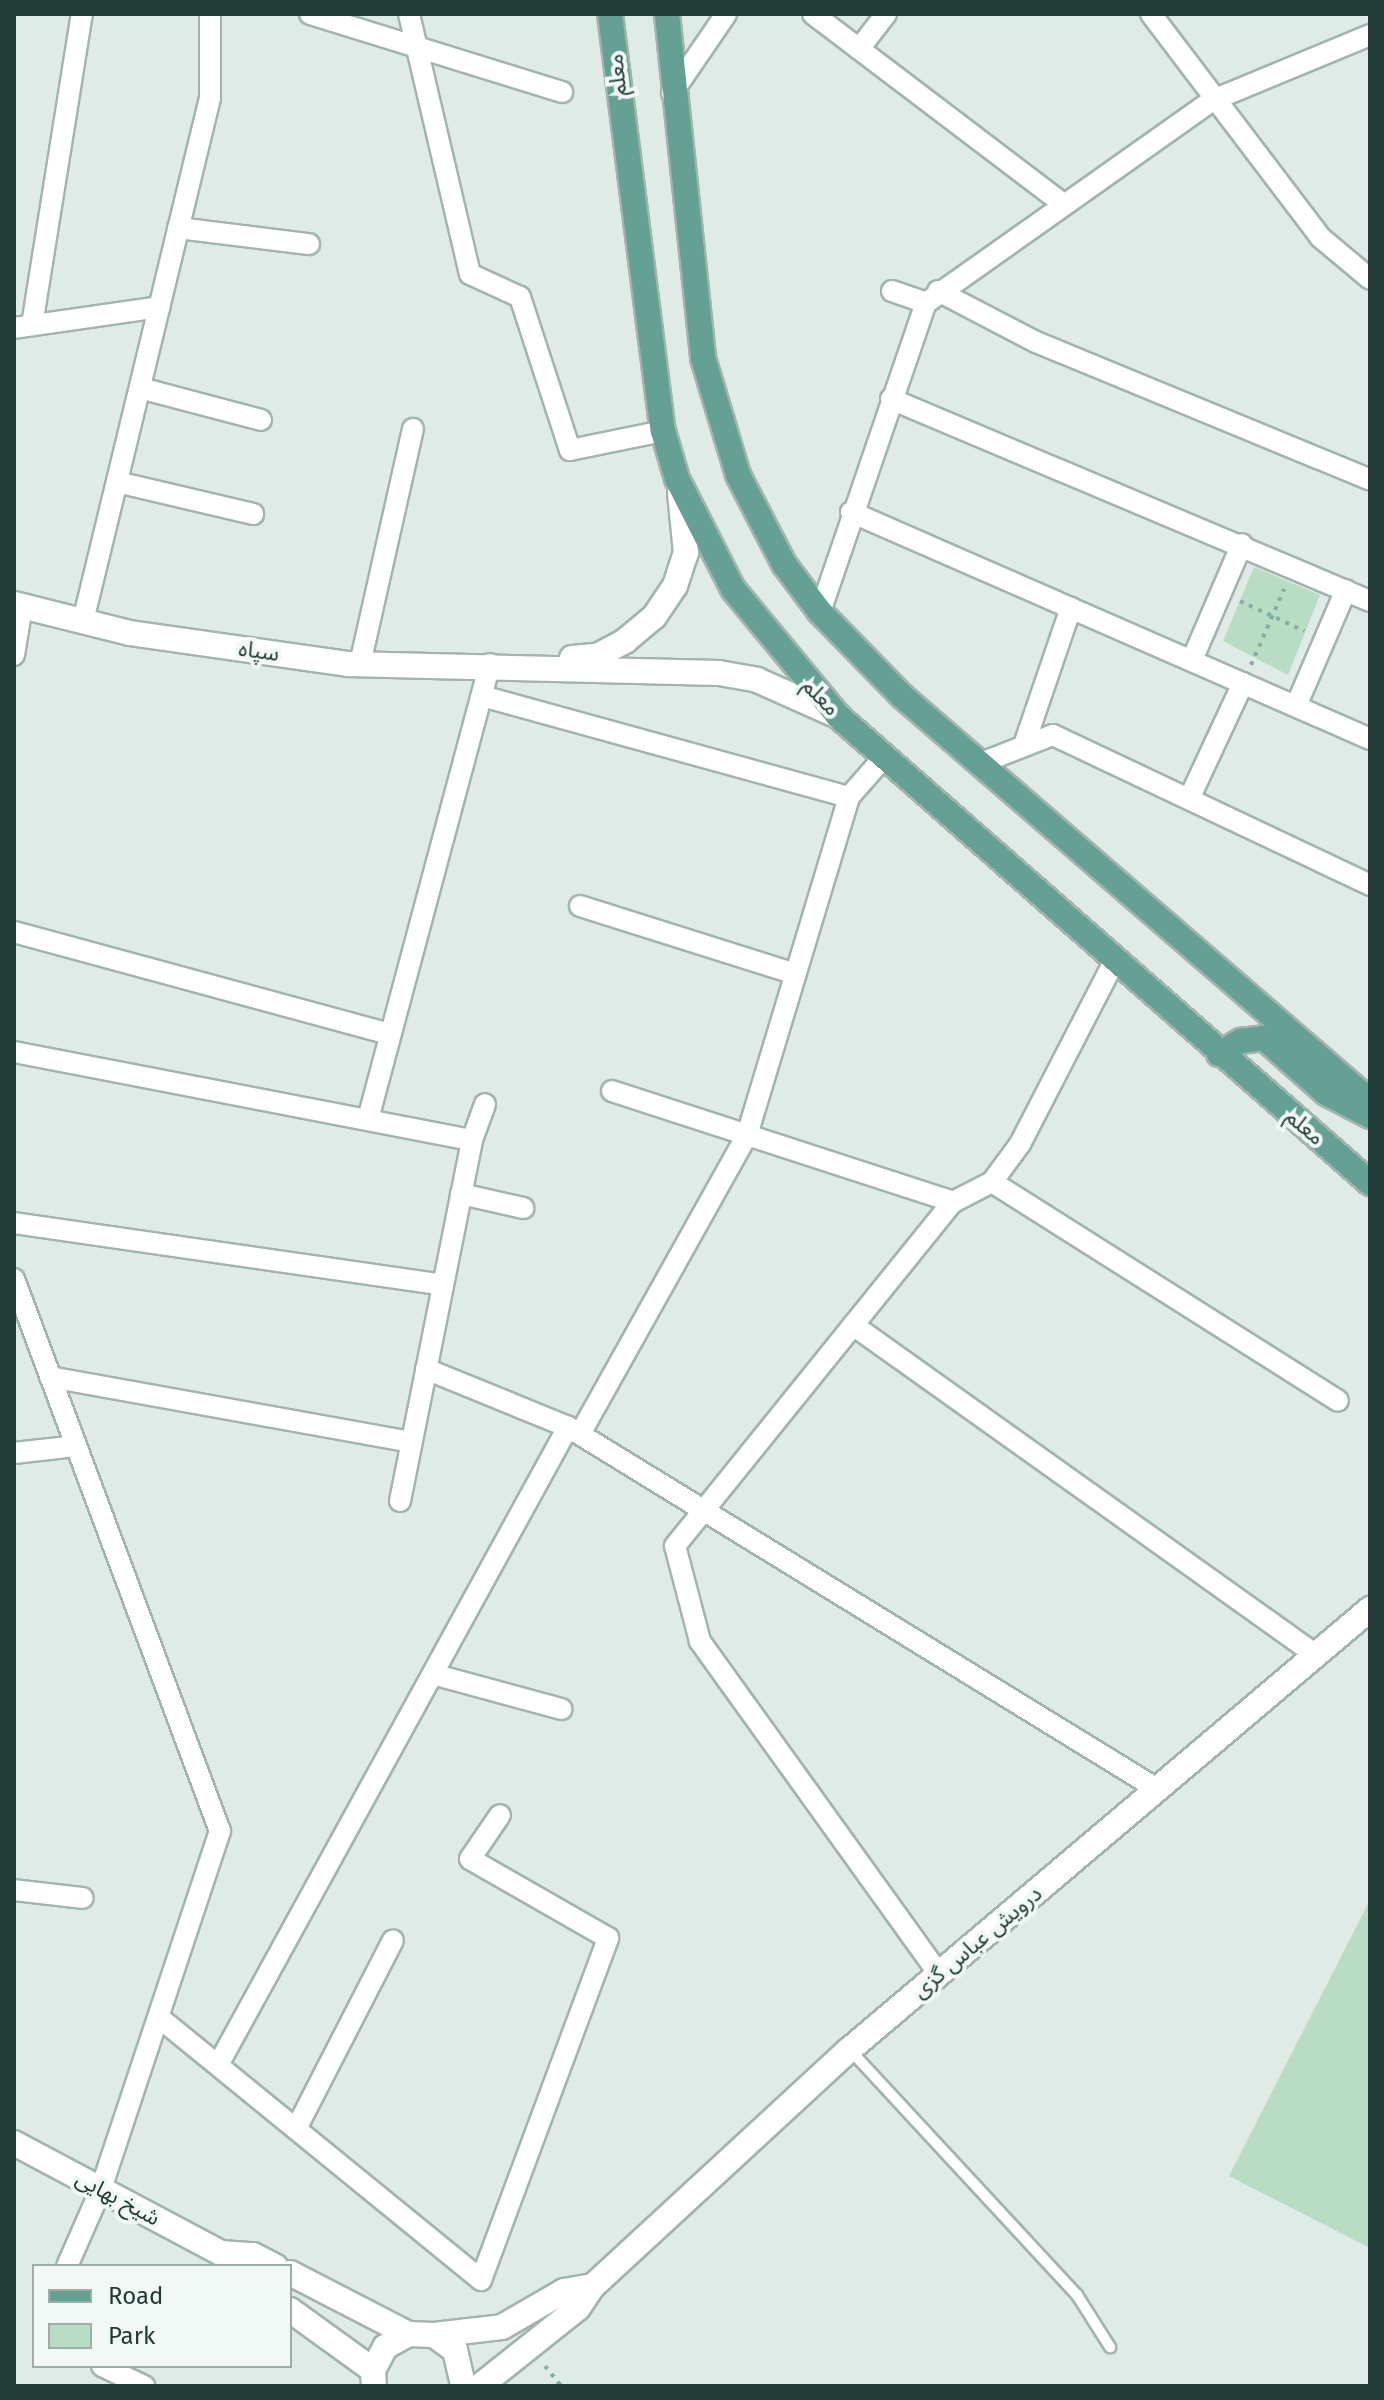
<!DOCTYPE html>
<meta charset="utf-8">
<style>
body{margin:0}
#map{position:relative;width:1384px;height:2400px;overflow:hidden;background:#e0ebe7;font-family:"Fira Sans","Noto Sans Arabic",sans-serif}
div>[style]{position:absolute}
.green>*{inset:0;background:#b9dcc5}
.path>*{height:4px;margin-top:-2px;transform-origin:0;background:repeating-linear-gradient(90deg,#81afa3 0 4px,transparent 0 10px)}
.roads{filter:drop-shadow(2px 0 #a3b3ae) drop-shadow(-2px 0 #a3b3ae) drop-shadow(0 2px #a3b3ae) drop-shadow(0 -2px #a3b3ae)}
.lane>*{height:10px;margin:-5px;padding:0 5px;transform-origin:5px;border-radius:5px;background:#fff}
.street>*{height:20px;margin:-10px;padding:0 10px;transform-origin:10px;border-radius:10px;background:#fff}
.secondary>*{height:24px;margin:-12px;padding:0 12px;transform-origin:12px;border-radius:12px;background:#fff}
.primary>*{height:24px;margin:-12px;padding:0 12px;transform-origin:12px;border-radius:12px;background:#65a095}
span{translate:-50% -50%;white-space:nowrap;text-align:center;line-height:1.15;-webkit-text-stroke:8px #f1f8f5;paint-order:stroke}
.street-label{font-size:22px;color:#213b36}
.frame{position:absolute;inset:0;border:16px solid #213b36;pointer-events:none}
.legend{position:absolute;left:32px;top:2264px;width:260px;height:104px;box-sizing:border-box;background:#f1f8f5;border:2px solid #9eaca9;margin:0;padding:10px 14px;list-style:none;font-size:24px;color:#213b36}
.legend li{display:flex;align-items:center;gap:16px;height:40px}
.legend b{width:40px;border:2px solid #9eaca9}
</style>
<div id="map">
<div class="green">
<i style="clip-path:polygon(1254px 567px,1320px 595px,1288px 675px,1223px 641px)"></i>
<i style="clip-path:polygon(1370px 1900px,1370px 2248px,1229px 2176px)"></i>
</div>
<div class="path">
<i style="left:1240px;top:601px;width:71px;rotate:25.1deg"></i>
<i style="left:1251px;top:665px;width:83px;rotate:-66.5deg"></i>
<i style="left:545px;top:2366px;width:26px;rotate:51deg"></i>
</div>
<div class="roads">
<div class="lane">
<i style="left:851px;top:2051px;width:333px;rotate:47.2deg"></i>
<i style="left:1077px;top:2295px;width:62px;rotate:57.6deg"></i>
</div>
<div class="street">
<i style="left:310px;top:14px;width:264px;rotate:17.2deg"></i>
<i style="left:409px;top:14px;width:267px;rotate:76.8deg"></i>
<i style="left:470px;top:274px;width:55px;rotate:24.7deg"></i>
<i style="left:520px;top:297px;width:161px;rotate:71.9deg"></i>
<i style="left:570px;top:450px;width:95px;rotate:-11.5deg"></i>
<i style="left:813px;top:14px;width:314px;rotate:37.2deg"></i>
<i style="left:1151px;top:14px;width:280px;rotate:52.8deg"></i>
<i style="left:1320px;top:237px;width:65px;rotate:40deg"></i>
<i style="left:859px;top:49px;width:44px;rotate:-52.4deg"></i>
<i style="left:672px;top:93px;width:96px;rotate:-55.6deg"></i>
<i style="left:178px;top:228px;width:132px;rotate:7deg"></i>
<i style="left:892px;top:291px;width:36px;rotate:19deg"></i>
<i style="left:938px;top:291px;width:110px;rotate:27.5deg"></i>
<i style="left:1036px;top:342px;width:361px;rotate:22.4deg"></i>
<i style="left:32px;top:325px;width:315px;rotate:-80.9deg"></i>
<i style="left:14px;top:328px;width:147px;rotate:-8.2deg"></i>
<i style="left:140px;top:388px;width:125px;rotate:14.8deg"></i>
<i style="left:891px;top:399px;width:520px;rotate:22.87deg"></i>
<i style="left:117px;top:482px;width:140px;rotate:13.2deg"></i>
<i style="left:851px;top:512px;width:566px;rotate:23.62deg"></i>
<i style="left:820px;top:612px;width:327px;rotate:-71.1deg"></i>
<i style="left:926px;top:303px;width:349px;rotate:-35.3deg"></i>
<i style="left:1211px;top:101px;width:172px;rotate:-22.5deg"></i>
<i style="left:83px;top:621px;width:538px;rotate:-76.35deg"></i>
<i style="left:210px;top:98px;width:84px;rotate:-90deg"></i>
<i style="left:14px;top:655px;width:50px;rotate:-80.7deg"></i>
<i style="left:1192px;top:660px;width:126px;rotate:-66.7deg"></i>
<i style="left:360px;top:664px;width:241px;rotate:-77.3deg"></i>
<i style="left:482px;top:696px;width:381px;rotate:15.4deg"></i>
<i style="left:1296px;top:706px;width:126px;rotate:-66.7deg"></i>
<i style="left:1024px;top:745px;width:145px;rotate:-71.1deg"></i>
<i style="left:981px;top:763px;width:77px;rotate:-21.3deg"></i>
<i style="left:1053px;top:735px;width:351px;rotate:25.3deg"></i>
<i style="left:1189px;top:799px;width:128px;rotate:-65deg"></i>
<i style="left:580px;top:906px;width:226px;rotate:17.5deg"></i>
<i style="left:14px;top:932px;width:390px;rotate:15.2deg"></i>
<i style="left:14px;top:1052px;width:466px;rotate:10.9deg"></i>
<i style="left:612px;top:1091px;width:359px;rotate:18deg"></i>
<i style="left:368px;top:1119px;width:471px;rotate:-75deg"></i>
<i style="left:992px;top:1182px;width:409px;rotate:32.3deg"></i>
<i style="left:461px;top:1194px;width:64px;rotate:12.7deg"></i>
<i style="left:14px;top:1223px;width:433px;rotate:8.2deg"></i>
<i style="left:14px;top:1279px;width:589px;rotate:69.54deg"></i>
<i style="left:220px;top:1831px;width:377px;rotate:108.4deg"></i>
<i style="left:101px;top:2189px;width:84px;rotate:113.8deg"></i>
<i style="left:853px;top:1325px;width:569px;rotate:35.48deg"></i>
<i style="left:426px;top:1369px;width:153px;rotate:22.2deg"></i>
<i style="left:568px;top:1427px;width:691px;rotate:31.57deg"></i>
<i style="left:50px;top:1377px;width:367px;rotate:10.2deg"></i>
<i style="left:580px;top:1434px;width:342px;rotate:-60.8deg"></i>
<i style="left:747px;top:1135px;width:353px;rotate:-73.2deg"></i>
<i style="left:849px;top:797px;width:55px;rotate:-48.7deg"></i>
<i style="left:14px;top:1453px;width:62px;rotate:-6.4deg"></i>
<i style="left:400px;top:1501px;width:368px;rotate:-78.7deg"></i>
<i style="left:472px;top:1140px;width:38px;rotate:-70deg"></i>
<i style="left:436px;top:1675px;width:130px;rotate:15.2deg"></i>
<i style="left:14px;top:1890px;width:69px;rotate:6.6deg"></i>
<i style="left:939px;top:1974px;width:410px;rotate:-125.7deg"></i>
<i style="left:700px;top:1641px;width:98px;rotate:-104.7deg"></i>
<i style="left:675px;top:1546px;width:442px;rotate:-51.1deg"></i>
<i style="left:953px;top:1202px;width:44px;rotate:-27.1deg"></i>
<i style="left:992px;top:1182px;width:47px;rotate:-53.6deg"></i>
<i style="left:1020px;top:1144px;width:207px;rotate:-62.7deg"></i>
<i style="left:161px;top:2019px;width:413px;rotate:39.2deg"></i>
<i style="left:481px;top:2280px;width:365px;rotate:-69.6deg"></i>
<i style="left:608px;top:1938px;width:159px;rotate:-150.2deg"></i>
<i style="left:470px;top:1859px;width:53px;rotate:-55.7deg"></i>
<i style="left:218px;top:2065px;width:728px;rotate:-61.25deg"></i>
<i style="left:296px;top:2129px;width:212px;rotate:-62.8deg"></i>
<i style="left:102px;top:2366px;width:47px;rotate:25.5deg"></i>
</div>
<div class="secondary">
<i style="left:14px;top:604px;width:120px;rotate:14deg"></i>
<i style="left:130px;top:633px;width:220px;rotate:8.1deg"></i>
<i style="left:348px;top:664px;width:371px;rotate:1.4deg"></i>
<i style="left:719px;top:673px;width:39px;rotate:10deg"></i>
<i style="left:757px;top:680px;width:89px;rotate:24deg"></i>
<i style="left:572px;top:658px;width:25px;rotate:-5deg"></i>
<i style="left:597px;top:656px;width:32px;rotate:-28deg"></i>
<i style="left:625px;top:641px;width:38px;rotate:-40deg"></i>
<i style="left:654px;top:617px;width:37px;rotate:-56deg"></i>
<i style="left:675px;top:586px;width:35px;rotate:-72deg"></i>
<i style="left:686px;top:553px;width:60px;rotate:-95.7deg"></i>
<i style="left:14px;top:2143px;width:234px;rotate:28deg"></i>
<i style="left:221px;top:2253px;width:32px;rotate:4deg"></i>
<i style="left:253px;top:2255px;width:25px;rotate:27deg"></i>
<i style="left:290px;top:2273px;width:133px;rotate:27.3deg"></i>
<i style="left:290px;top:2310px;width:102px;rotate:35.9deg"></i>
<i style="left:434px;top:2335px;width:68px;rotate:-6.7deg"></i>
<i style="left:502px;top:2327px;width:72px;rotate:-30.1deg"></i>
<i style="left:564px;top:2291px;width:29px;rotate:-10deg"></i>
<i style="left:374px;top:2386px;width:16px;rotate:-94deg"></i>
<i style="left:373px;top:2370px;width:26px;rotate:-62deg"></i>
<i style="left:385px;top:2347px;width:26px;rotate:-29deg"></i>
<i style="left:408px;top:2334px;width:26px;rotate:2deg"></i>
<i style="left:434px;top:2335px;width:26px;rotate:36deg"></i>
<i style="left:455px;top:2350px;width:37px;rotate:77deg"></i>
<i style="left:480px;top:2386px;width:125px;rotate:-38.5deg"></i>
<i style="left:578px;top:2308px;width:27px;rotate:-56deg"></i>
<i style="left:593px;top:2286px;width:348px;rotate:-42.7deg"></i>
<i style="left:849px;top:2050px;width:683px;rotate:-40.25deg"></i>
</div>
<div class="primary">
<i style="left:610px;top:14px;width:420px;rotate:82.8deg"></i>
<i style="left:663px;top:431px;width:50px;rotate:73.7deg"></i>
<i style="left:677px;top:479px;width:123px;rotate:63deg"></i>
<i style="left:733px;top:589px;width:165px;rotate:50.4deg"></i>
<i style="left:838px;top:716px;width:708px;rotate:41.28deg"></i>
<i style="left:667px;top:14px;width:346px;rotate:84deg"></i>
<i style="left:703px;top:358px;width:122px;rotate:73.3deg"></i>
<i style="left:738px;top:475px;width:100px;rotate:62.7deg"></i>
<i style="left:784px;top:564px;width:60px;rotate:53.1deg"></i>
<i style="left:820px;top:612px;width:117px;rotate:45.7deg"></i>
<i style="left:902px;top:696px;width:619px;rotate:40.87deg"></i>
<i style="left:1219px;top:1054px;width:26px;rotate:-31deg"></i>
<i style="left:1241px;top:1041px;width:23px;rotate:-7deg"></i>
<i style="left:1264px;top:1038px;width:83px;rotate:41.6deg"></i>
<i style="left:1326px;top:1093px;width:50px;rotate:27.6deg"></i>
</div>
</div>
<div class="street-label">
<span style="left:617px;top:75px;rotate:-96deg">معلم</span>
<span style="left:259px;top:651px;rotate:8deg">سپاه</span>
<span style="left:821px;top:697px;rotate:45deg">معلم</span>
<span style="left:1305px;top:1127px;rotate:40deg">معلم</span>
<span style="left:977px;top:1942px;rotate:-40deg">درویش عباس گزی</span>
<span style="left:118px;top:2198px;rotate:28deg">شیخ بهایی</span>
</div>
<div class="frame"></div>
<ul class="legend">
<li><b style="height:10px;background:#65a095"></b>Road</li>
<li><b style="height:22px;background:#b9dcc5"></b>Park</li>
</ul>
</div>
